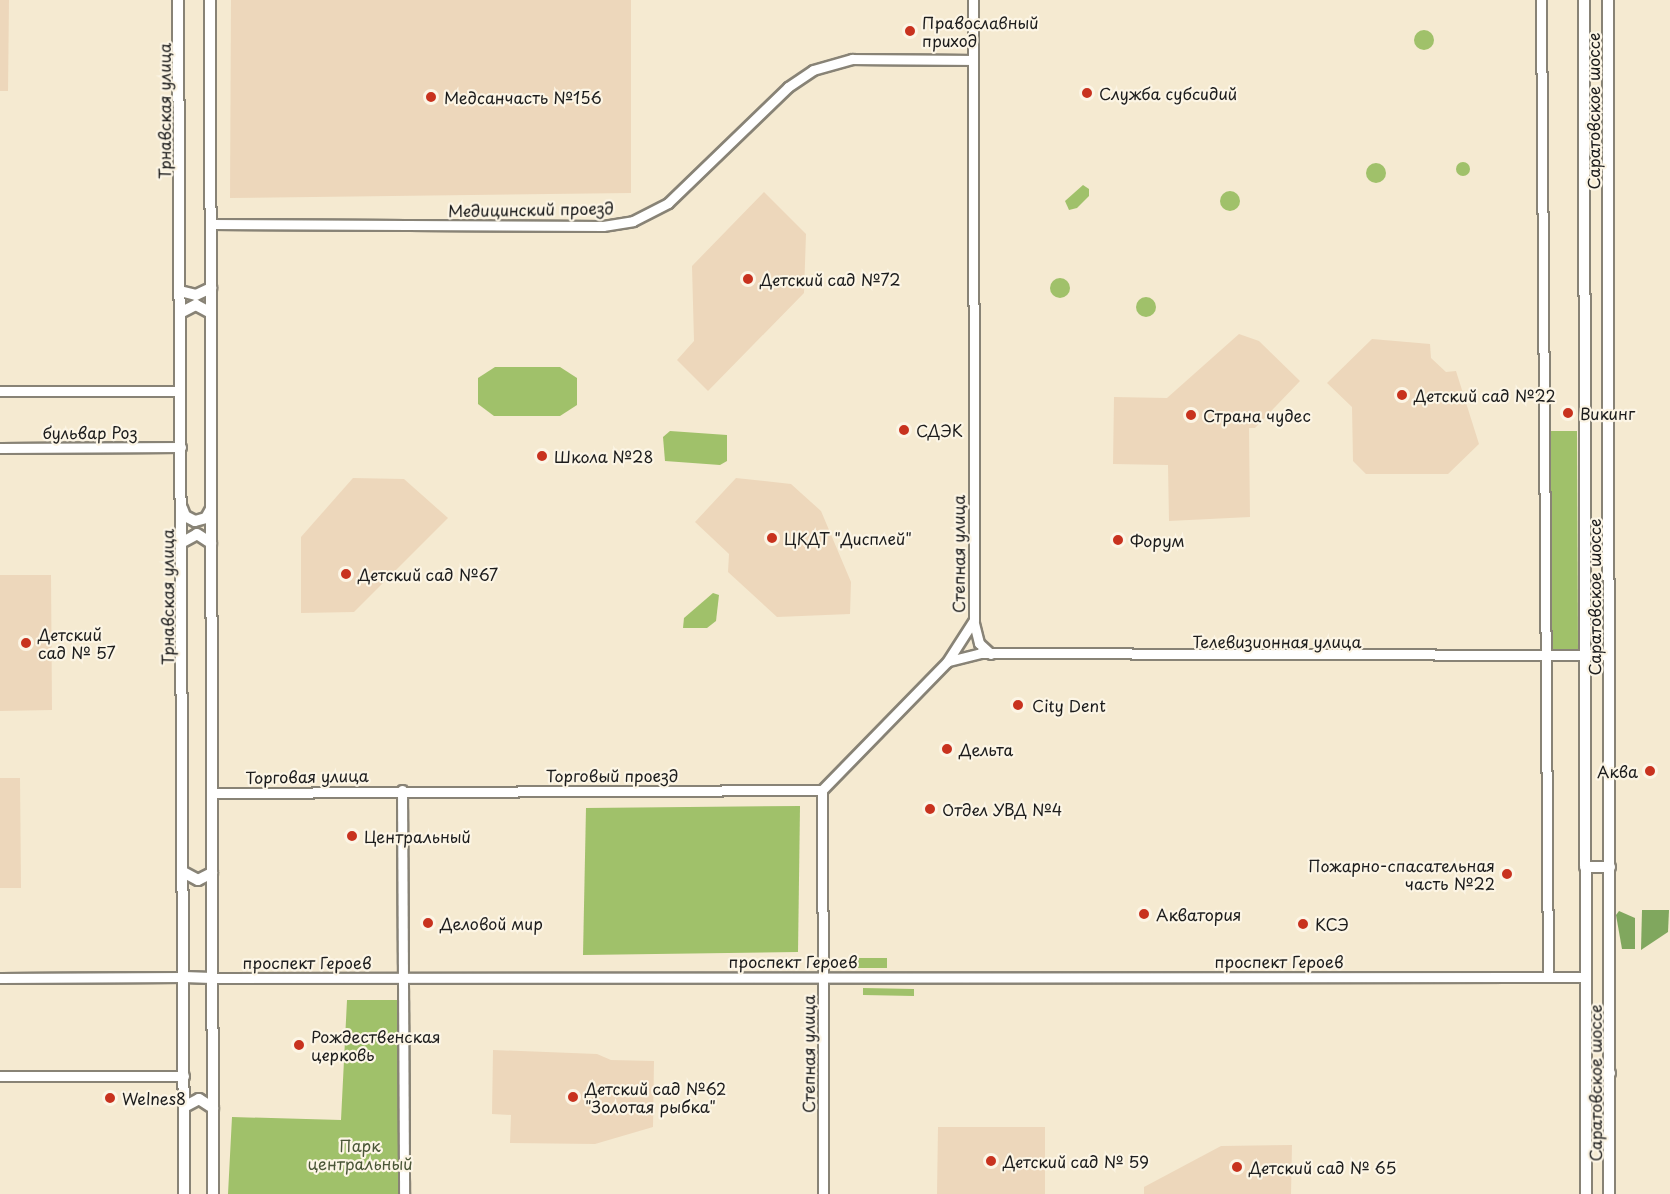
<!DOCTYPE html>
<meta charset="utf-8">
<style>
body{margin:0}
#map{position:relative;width:1670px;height:1194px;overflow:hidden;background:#f5ead1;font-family:"Playpen Sans",sans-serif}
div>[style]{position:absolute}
.built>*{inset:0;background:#edd7bb}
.green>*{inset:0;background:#a0c16a}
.round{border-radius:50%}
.forest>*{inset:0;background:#80a75e}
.roads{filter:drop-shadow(2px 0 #888376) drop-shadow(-2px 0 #888376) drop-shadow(0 2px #888376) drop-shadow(0 -2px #888376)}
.minor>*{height:9px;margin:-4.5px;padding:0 4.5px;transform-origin:4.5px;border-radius:4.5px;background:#fff}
.major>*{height:10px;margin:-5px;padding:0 5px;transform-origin:5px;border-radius:5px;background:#fff}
.dots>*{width:16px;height:16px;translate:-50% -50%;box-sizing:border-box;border:3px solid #fcf5e5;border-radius:50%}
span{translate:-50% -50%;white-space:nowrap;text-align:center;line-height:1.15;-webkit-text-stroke:4.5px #fcf5e5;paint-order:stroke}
.poi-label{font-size:16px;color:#1c1c1c}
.left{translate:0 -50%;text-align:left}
.right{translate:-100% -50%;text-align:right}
.street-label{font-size:16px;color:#1c1c1c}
.park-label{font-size:16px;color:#4a5637}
</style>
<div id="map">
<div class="built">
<i style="clip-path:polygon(0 0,9px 0,8px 91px,0 91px)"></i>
<i style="clip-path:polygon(231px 0,631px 0,631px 193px,230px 198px)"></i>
<i style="clip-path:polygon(764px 192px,806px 234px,804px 293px,708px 391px,677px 360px,694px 341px,692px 266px)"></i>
<i style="clip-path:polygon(1239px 334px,1259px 341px,1300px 381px,1255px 428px,1249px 428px,1250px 517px,1169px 521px,1168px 465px,1113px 464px,1114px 397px,1167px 398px)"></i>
<i style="clip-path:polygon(1372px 339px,1430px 344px,1431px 358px,1446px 372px,1456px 371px,1479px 444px,1448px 474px,1366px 474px,1353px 461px,1352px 407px,1327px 383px)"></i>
<i style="clip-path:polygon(353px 478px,404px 479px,448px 518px,354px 612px,301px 613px,301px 537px)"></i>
<i style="clip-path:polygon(736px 478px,791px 484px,821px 511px,851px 582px,850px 614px,777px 617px,728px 572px,729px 554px,695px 522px)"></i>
<i style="clip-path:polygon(0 575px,51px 575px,52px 710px,0 711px)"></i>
<i style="clip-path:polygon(0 778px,20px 778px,21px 888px,0 888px)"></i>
<i style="clip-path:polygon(493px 1050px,597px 1054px,611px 1060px,654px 1061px,653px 1127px,595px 1144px,510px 1143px,511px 1115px,492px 1114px)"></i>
<i style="clip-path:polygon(938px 1127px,1045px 1127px,1045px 1194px,937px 1194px)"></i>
<i style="clip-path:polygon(1292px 1145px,1291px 1194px,1144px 1194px,1144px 1187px,1221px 1146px)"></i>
</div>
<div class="green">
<i class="round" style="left:1414px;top:30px;width:20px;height:20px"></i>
<i class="round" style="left:1456px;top:162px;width:14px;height:14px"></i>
<i class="round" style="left:1366px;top:163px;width:20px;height:20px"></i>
<i style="clip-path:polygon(1083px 185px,1089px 189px,1089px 196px,1077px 208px,1069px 210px,1065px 201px)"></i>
<i class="round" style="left:1220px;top:191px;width:20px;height:20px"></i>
<i class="round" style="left:1050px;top:278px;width:20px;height:20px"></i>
<i class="round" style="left:1136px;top:297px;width:20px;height:20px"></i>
<i style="clip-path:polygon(495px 367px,560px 367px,577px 378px,577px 405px,560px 416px,494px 416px,478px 404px,478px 378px)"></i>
<i style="clip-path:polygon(670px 431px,727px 435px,727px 461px,720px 465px,665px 461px,663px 437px)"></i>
<i style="clip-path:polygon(1550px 431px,1577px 431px,1578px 649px,1551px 649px)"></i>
<i style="clip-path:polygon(713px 593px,719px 595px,716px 621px,707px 628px,683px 628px,684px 618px)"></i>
<i style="clip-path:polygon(800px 806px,798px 952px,583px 955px,586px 808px)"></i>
<i style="clip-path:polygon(858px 958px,887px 958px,887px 968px,858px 968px)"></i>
<i style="clip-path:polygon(863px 988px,914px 989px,914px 996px,863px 995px)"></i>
<i style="clip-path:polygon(347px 1000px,401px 1000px,401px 1194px,228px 1194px,232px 1117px,341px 1120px)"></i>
</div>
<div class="forest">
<i style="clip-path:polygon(1642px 910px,1669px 910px,1668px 932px,1641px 950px)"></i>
<i style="clip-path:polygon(1619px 911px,1635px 918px,1635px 949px,1622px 949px,1616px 915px)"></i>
</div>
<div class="roads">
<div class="minor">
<i style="left:1541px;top:0;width:977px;rotate:89.59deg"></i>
<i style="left:211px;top:224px;width:392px;rotate:0.3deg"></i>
<i style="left:603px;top:226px;width:30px;rotate:-9deg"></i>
<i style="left:633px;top:221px;width:39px;rotate:-27deg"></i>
<i style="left:668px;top:203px;width:167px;rotate:-44deg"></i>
<i style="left:788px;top:87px;width:30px;rotate:-34deg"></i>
<i style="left:813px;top:70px;width:41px;rotate:-15.8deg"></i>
<i style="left:852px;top:59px;width:121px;rotate:0.5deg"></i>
<i style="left:0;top:391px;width:180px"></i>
<i style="left:0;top:448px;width:181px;rotate:-0.3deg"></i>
<i style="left:974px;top:623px;width:21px;rotate:76deg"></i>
<i style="left:979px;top:643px;width:16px;rotate:43deg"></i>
<i style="left:949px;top:661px;width:32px;rotate:-14deg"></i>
<i style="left:980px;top:653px;width:605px;rotate:0.19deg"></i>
<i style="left:402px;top:790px;width:404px;rotate:89.7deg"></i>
<i style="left:212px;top:793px;width:610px;rotate:-0.28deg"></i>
<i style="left:0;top:978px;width:184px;rotate:-0.3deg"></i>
<i style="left:212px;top:978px;width:1374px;rotate:-0.04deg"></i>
<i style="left:0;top:1076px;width:184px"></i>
<i style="left:823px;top:1194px;width:404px;rotate:-90.1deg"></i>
<i style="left:822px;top:790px;width:179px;rotate:-45.7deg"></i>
<i style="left:947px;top:662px;width:50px;rotate:-57.3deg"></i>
<i style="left:974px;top:620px;width:620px;rotate:-90.09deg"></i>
</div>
<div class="major">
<i style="left:178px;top:0;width:1194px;rotate:89.71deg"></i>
<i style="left:210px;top:0;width:1194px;rotate:89.86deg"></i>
<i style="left:1584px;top:0;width:1194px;rotate:89.9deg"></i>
<i style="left:1608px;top:0;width:1194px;rotate:89.95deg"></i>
<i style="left:180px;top:291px;width:16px;rotate:14deg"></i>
<i style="left:196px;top:295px;width:17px;rotate:-25deg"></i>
<i style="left:180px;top:313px;width:18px;rotate:-27deg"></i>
<i style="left:196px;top:305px;width:17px;rotate:28deg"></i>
<i style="left:182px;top:508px;width:9px;rotate:69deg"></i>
<i style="left:185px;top:516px;width:11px;rotate:27deg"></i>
<i style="left:195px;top:521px;width:11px;rotate:-15deg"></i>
<i style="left:206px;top:518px;width:10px;rotate:-61deg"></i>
<i style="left:181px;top:543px;width:18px;rotate:-29deg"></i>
<i style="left:197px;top:534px;width:17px;rotate:33deg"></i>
<i style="left:1585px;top:655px;width:24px"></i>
<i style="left:1585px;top:867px;width:25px"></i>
<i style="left:183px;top:872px;width:17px;rotate:28deg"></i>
<i style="left:198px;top:880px;width:16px;rotate:-27deg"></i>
<i style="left:184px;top:977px;width:28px;rotate:2deg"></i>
<i style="left:1586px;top:1074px;width:24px;rotate:-2deg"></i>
<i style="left:184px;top:1107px;width:17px;rotate:-28deg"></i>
<i style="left:199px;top:1099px;width:17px;rotate:33deg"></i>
</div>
</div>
<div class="dots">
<i style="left:910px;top:31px;background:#c8321e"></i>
<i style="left:1087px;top:93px;background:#c8321e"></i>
<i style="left:431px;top:97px;background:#c8321e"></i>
<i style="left:748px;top:279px;background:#c8321e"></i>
<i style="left:1402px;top:395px;background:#c8321e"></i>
<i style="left:1568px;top:413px;background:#c8321e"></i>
<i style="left:1191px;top:415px;background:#c8321e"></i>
<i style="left:904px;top:430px;background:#c8321e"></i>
<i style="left:542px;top:456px;background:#c8321e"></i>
<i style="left:772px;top:538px;background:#c8321e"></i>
<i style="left:1118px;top:540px;background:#c8321e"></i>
<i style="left:346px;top:574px;background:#c8321e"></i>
<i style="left:26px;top:643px;background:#c8321e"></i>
<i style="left:1018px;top:705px;background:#c8321e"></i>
<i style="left:947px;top:749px;background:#c8321e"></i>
<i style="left:1650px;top:771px;background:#c8321e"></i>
<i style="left:930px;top:809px;background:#c8321e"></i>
<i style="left:352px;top:836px;background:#c8321e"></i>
<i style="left:1507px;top:874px;background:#c8321e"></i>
<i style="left:1144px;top:914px;background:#c8321e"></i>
<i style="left:428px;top:923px;background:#c8321e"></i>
<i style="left:1303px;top:924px;background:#c8321e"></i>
<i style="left:299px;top:1045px;background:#c8321e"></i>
<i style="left:573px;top:1097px;background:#c8321e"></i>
<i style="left:110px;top:1098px;background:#c8321e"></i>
<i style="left:991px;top:1161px;background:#c8321e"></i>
<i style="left:1237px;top:1167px;background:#c8321e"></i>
</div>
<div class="poi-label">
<span class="left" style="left:922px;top:31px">Православный<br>приход</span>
<span class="left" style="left:1099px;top:93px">Служба субсидий</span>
<span class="left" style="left:444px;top:97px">Медсанчасть №156</span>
<span class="left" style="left:760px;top:279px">Детский сад №72</span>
<span class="left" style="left:1414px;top:395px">Детский сад №22</span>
<span class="left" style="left:1580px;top:413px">Викинг</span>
<span class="left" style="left:1203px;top:415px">Страна чудес</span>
<span class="left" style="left:916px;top:430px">СДЭК</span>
<span class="left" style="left:554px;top:456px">Школа №28</span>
<span class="left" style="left:784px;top:538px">ЦКДТ "Дисплей"</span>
<span class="left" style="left:1130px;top:540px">Форум</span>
<span class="left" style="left:358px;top:574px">Детский сад №67</span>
<span class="left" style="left:38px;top:643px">Детский<br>сад № 57</span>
<span class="left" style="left:1032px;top:705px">City Dent</span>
<span class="left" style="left:959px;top:749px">Дельта</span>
<span class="right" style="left:1638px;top:771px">Аква</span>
<span class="left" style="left:942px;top:809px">Отдел УВД №4</span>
<span class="left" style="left:364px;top:836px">Центральный</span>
<span class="right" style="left:1495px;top:874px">Пожарно-спасательная<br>часть №22</span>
<span class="left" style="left:1156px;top:914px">Акватория</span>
<span class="left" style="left:440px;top:923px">Деловой мир</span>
<span class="left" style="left:1315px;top:924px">КСЭ</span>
<span class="left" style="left:311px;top:1045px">Рождественская<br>церковь</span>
<span class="left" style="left:585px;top:1097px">Детский сад №62<br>"Золотая рыбка"</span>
<span class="left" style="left:122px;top:1098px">Welnes8</span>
<span class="left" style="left:1003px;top:1161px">Детский сад № 59</span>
<span class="left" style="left:1249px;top:1167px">Детский сад № 65</span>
</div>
<div class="street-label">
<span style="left:164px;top:111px;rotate:-90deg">Трнавская улица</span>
<span style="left:1593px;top:111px;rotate:-90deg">Саратовское шоссе</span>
<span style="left:531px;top:209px;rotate:-1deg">Медицинский проезд</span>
<span style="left:90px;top:432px">бульвар Роз</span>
<span style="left:958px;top:554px;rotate:-90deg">Степная улица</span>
<span style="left:167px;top:597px;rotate:-90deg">Трнавская улица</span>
<span style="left:1594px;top:597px;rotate:-90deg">Саратовское шоссе</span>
<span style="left:1277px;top:641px">Телевизионная улица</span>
<span style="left:612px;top:775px">Торговый проезд</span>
<span style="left:307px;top:776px;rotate:-1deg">Торговая улица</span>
<span style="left:793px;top:961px">проспект Героев</span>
<span style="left:1279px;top:961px">проспект Героев</span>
<span style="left:307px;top:962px">проспект Героев</span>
<span style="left:808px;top:1054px;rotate:-90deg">Степная улица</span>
<span style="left:1595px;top:1083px;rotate:-90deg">Саратовское шоссе</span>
</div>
<div class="park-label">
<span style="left:360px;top:1154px">Парк<br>центральный</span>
</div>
</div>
